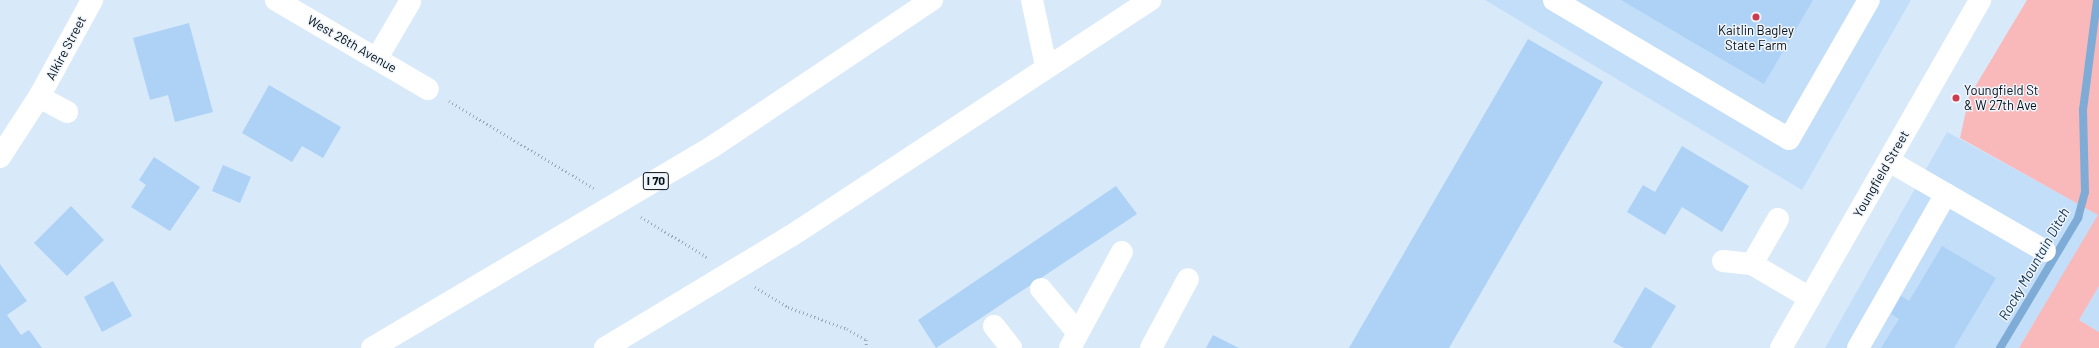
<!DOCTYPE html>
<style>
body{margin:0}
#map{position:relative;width:2099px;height:348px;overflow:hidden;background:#d8e9fa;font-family:Barlow,sans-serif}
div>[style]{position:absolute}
.built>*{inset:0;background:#c2def8}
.green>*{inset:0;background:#f9b8b9}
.stream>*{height:8px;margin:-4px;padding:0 4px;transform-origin:4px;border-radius:4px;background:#7facd7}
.building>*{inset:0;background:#add2f6}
.path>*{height:2.5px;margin-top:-1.25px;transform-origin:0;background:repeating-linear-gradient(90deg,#99a8b6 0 1px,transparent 0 4px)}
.minor>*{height:22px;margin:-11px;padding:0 11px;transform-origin:11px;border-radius:11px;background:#fff}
.highway>*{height:22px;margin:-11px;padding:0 11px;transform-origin:11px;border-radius:11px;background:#fff}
.dots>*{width:11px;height:11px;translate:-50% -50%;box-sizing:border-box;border:2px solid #eff5fb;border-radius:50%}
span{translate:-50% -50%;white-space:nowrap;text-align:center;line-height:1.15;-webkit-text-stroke:3px #eff5fb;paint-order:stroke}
.shield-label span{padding:1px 3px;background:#eff5fb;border:1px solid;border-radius:3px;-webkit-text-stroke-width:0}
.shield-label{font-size:12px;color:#07111a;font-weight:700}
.poi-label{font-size:13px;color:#07111a}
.left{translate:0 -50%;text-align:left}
.street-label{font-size:13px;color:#07111a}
.water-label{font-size:14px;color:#0a2d4a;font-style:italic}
</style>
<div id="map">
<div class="built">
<i style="clip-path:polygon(1485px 0,1911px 0,1802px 190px)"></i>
<i style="clip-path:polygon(1947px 132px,2099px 215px,2019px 348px,1825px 348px)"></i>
<i style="clip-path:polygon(2099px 286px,2099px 332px,2079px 320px)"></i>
</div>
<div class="green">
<i style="clip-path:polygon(2027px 0,2099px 0,2099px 286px,2079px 320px,2099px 332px,2099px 348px,2019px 348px,2098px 215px,1960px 138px,1969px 97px)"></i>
</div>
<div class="stream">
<i style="left:2000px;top:348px;width:152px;rotate:-59deg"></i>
<i style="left:2078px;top:218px;width:27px;rotate:-75deg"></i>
<i style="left:2085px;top:192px;width:82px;rotate:-91.4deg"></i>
<i style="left:2083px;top:110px;width:111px;rotate:-82.7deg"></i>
</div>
<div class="building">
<i style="clip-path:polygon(1621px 0,1813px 0,1764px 84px)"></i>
<i style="clip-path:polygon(189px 23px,213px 112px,175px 122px,168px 95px,150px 100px,133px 38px)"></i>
<i style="clip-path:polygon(1528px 39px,1603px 82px,1449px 348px,1349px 348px)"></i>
<i style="clip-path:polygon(269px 85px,341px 127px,323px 158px,302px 146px,292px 162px,242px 133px)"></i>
<i style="clip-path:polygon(1682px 146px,1749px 186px,1722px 232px,1682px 207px,1665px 235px,1627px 212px,1643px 185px,1655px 192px)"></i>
<i style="clip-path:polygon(154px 157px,200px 187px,170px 231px,131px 207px,146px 185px,139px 180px)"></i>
<i style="clip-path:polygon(223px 165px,251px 177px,240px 203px,212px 191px)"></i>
<i style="clip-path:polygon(1116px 186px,1137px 214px,936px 348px,918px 320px)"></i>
<i style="clip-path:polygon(71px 206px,104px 240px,67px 276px,34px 243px)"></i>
<i style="clip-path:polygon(1942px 246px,1996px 278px,1954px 348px,1881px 348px,1899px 319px,1891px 314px,1901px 296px,1909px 301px)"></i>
<i style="clip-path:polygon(0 264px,27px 301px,7px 315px,21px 335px,29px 330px,42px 348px,0 348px)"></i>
<i style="clip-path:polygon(113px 281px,132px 316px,102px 332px,84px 297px)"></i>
<i style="clip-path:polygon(1645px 287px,1676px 306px,1651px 348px,1624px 348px,1613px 342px)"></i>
<i style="clip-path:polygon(1213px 335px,1239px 348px,1206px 348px)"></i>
</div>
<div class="path">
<i style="left:449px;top:101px;width:169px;rotate:31deg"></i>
<i style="left:641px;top:217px;width:77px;rotate:31.2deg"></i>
<i style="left:755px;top:287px;width:39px;rotate:31deg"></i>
<i style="left:788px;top:307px;width:63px;rotate:20.4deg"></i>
<i style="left:847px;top:329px;width:23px;rotate:29deg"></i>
<i style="left:867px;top:340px;width:8px;rotate:97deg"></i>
</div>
<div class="minor">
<i style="left:276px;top:0;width:176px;rotate:30.4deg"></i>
<i style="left:1032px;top:0;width:67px;rotate:78deg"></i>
<i style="left:1554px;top:0;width:273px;rotate:30.6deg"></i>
<i style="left:1789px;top:139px;width:160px;rotate:-60.1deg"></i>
<i style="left:377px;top:58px;width:65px;rotate:-59.5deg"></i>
<i style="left:39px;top:97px;width:32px;rotate:28deg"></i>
<i style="left:0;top:157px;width:72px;rotate:-57deg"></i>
<i style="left:39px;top:97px;width:111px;rotate:-61.3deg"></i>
<i style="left:1946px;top:194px;width:114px;rotate:29.9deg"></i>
<i style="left:1723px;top:261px;width:29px;rotate:6deg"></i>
<i style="left:1752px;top:264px;width:52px;rotate:-60deg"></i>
<i style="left:1752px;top:264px;width:67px;rotate:30.4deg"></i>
<i style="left:1041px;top:289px;width:57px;rotate:49.9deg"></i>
<i style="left:994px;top:326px;width:28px;rotate:52deg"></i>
<i style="left:1070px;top:348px;width:109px;rotate:-61.6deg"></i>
<i style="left:1151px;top:348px;width:78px;rotate:-61.8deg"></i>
<i style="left:1781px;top:348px;width:401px;rotate:-60.2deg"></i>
<i style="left:1858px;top:348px;width:177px;rotate:-60.3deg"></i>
<i style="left:1946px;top:194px;width:66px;rotate:-149.9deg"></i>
</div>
<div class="highway">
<i style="left:372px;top:348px;width:395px;rotate:-30.6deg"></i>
<i style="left:712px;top:147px;width:265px;rotate:-33.8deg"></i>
<i style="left:605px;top:348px;width:217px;rotate:-31.1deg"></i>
<i style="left:791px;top:236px;width:430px;rotate:-33.3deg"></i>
</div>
<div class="dots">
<i style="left:1756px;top:17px;background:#cc3c4e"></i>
<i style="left:1956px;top:98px;background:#cc3c4e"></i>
</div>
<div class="shield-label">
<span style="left:656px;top:181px">I 70</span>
</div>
<div class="poi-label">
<span style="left:1756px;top:38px">Kaitlin Bagley<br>State Farm</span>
<span class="left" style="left:1964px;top:98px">Youngfield St<br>&amp; W 27th Ave</span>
</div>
<div class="street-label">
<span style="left:352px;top:44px;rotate:30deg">West 26th Avenue</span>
<span style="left:66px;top:48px;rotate:-62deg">Alkire Street</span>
<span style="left:1881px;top:174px;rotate:-60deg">Youngfield Street</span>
</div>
<div class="water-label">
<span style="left:2034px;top:264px;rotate:-60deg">Rocky Mountain Ditch</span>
</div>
</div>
